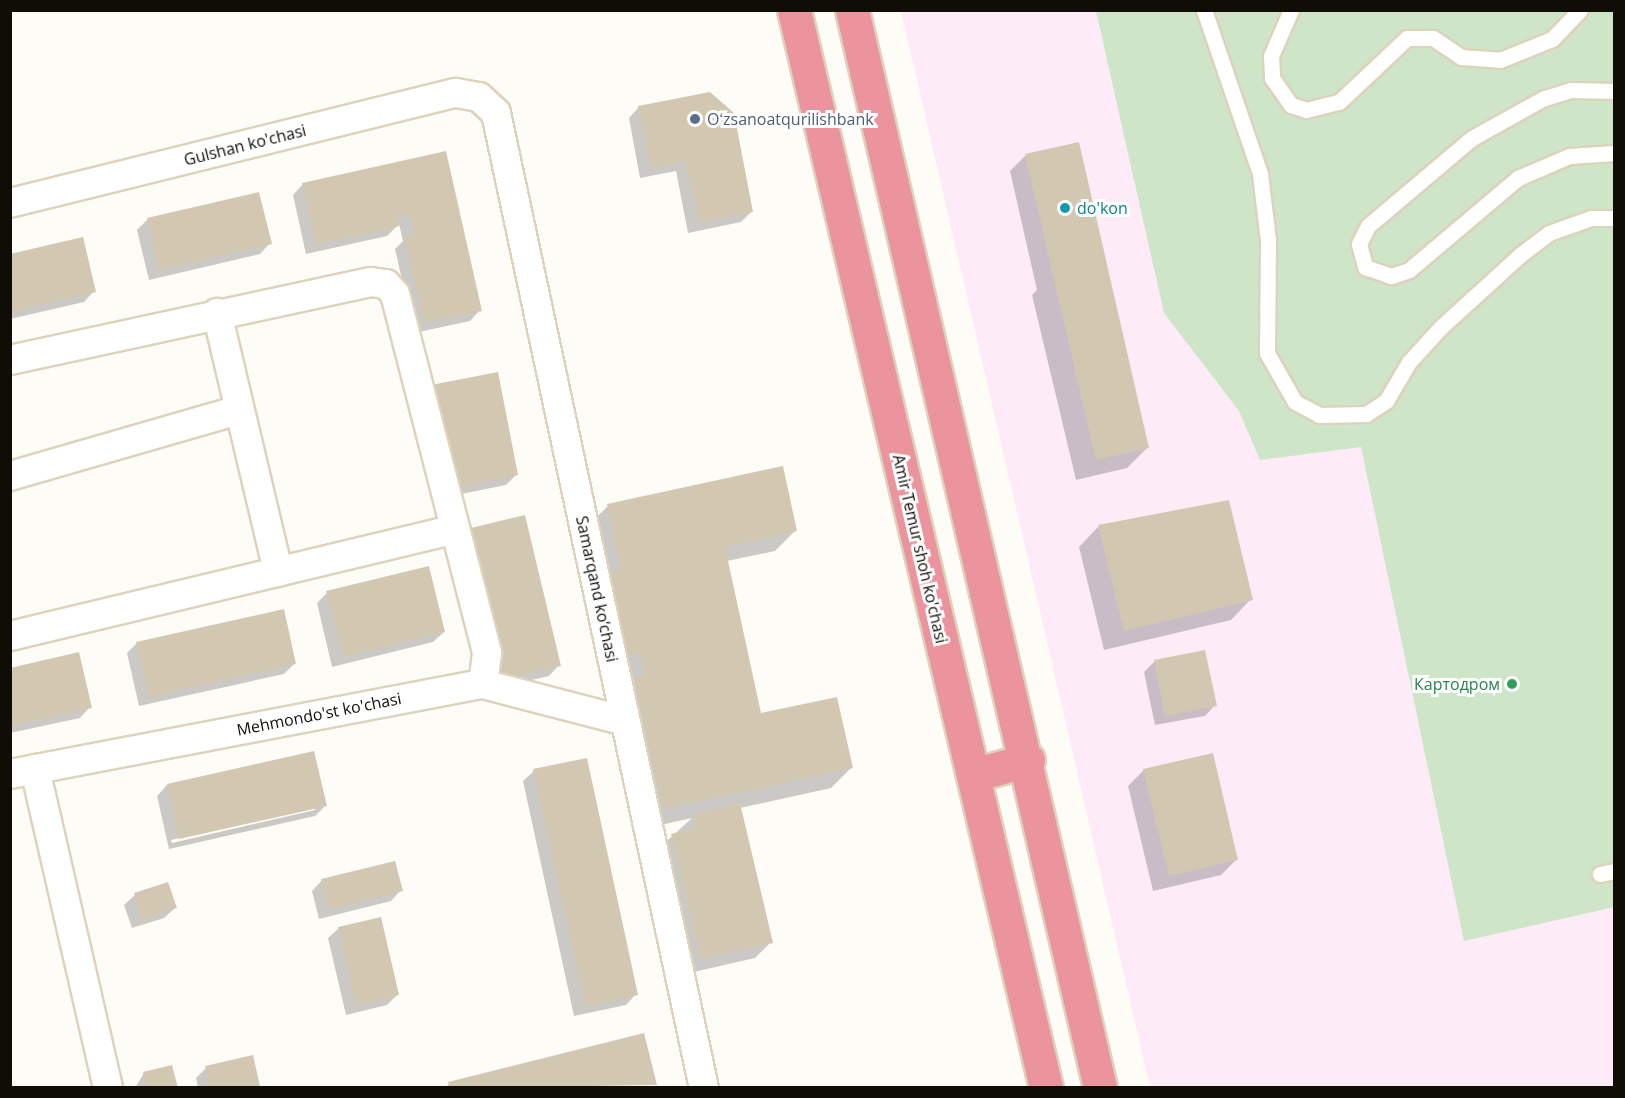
<!DOCTYPE html>
<meta charset="utf-8">
<style>
body{margin:0}
#map{position:relative;width:1625px;height:1098px;overflow:hidden;background:#fefcf7;font-family:"Open Sans",sans-serif}
div>[style]{position:absolute}
.commercial>*{inset:0;background:#fdecf8}
.green>*{inset:0;background:#cee5c8}
.shadow>*{inset:0;background:#0003}
.building>*{inset:0;background:#d2c8b1}
.roads{filter:drop-shadow(2px 0 #ddd3bb) drop-shadow(-2px 0 #ddd3bb) drop-shadow(0 2px #ddd3bb) drop-shadow(0 -2px #ddd3bb)}
.service>*{height:15px;margin:-7.5px;padding:0 7.5px;transform-origin:7.5px;border-radius:7.5px;background:#fff}
.minor>*{height:28px;margin:-14px;padding:0 14px;transform-origin:14px;border-radius:14px;background:#fff}
.trunk>*{height:33px;margin:-16.5px;padding:0 16.5px;transform-origin:16.5px;border-radius:16.5px;background:#ec949e}
.dots>*{width:16px;height:16px;translate:-50% -50%;box-sizing:border-box;border:3px solid #fff;border-radius:50%}
span{translate:-50% -50%;white-space:nowrap;text-align:center;line-height:1.15;-webkit-text-stroke:6px #fff;paint-order:stroke}
.service-label{font-size:16px;color:#4e5e75}
.left{translate:0 -50%;text-align:left}
.street-label{font-size:16px;color:#100d06}
.culture-label{font-size:16px;color:#0d838f}
.leisure-label{font-size:16px;color:#27864d}
.right{translate:-100% -50%;text-align:right}
.frame{position:absolute;inset:0;border:12px solid #100d06;pointer-events:none}
</style>
<div id="map">
<div class="commercial">
<i style="clip-path:polygon(901px 11px,1614px 11px,1614px 1087px,1150px 1087px)"></i>
</div>
<div class="green">
<i style="clip-path:polygon(1096px 11px,1614px 11px,1614px 907px,1464px 941px,1361px 447px,1260px 460px,1239px 411px,1164px 313px)"></i>
</div>
<div class="shadow">
<i style="clip-path:polygon(639px 107px,752px 211px,741px 222px,688px 233px,676px 171px,640px 178px,629px 118px)"></i>
<i style="clip-path:polygon(445px 152px,480px 310px,470px 321px,414px 333px,395px 249px,403px 241px,399px 224px,387px 236px,306px 254px,293px 195px,303px 184px)"></i>
<i style="clip-path:polygon(1026px 155px,1147px 448px,1127px 468px,1076px 480px,1032px 295px,1037px 290px,1010px 171px)"></i>
<i style="clip-path:polygon(148px 219px,270px 243px,260px 254px,149px 280px,137px 230px)"></i>
<i style="clip-path:polygon(10px 255px,94px 291px,84px 302px,10px 319px)"></i>
<i style="clip-path:polygon(431px 386px,516px 475px,506px 485px,441px 498px)"></i>
<i style="clip-path:polygon(608px 506px,795px 531px,775px 551px,727px 561px,760px 714px,851px 768px,831px 788px,740px 808px,771px 942px,755px 958px,685px 974px,656px 851px,692px 818px,642px 829px,587px 526px)"></i>
<i style="clip-path:polygon(1099px 526px,1251px 599px,1231px 620px,1104px 650px,1079px 547px)"></i>
<i style="clip-path:polygon(458px 540px,559px 665px,549px 676px,493px 689px)"></i>
<i style="clip-path:polygon(327px 593px,444px 632px,433px 642px,332px 667px,317px 603px)"></i>
<i style="clip-path:polygon(137px 643px,295px 663px,284px 674px,139px 706px,127px 653px)"></i>
<i style="clip-path:polygon(1155px 661px,1215px 705px,1205px 716px,1155px 725px,1144px 672px)"></i>
<i style="clip-path:polygon(10px 669px,90px 707px,80px 718px,10px 733px)"></i>
<i style="clip-path:polygon(1144px 770px,1237px 859px,1221px 875px,1153px 891px,1128px 786px)"></i>
<i style="clip-path:polygon(534px 771px,636px 994px,626px 1005px,574px 1016px,523px 781px)"></i>
<i style="clip-path:polygon(evenodd,167px 785px,325px 806px,315px 816px,169px 849px,157px 796px,167px 785px,315px 807px,315px 810px,172px 843px,171px 840px,315px 807px)"></i>
<i style="clip-path:polygon(322px 880px,401px 890px,391px 901px,319px 919px,312px 891px)"></i>
<i style="clip-path:polygon(135px 895px,175px 908px,164px 918px,132px 928px,124px 905px)"></i>
<i style="clip-path:polygon(339px 928px,398px 994px,387px 1005px,346px 1015px,328px 938px)"></i>
<i style="clip-path:polygon(206px 1068px,259px 1085px,198px 1088px,196px 1078px)"></i>
<i style="clip-path:polygon(144px 1073px,176px 1088px,135px 1088px)"></i>
<i style="clip-path:polygon(449px 1084px,656px 1084px,445px 1088px)"></i>
</div>
<div class="building">
<i style="clip-path:polygon(710px 92px,734px 113px,753px 212px,699px 223px,686px 161px,651px 168px,638px 106px)"></i>
<i style="clip-path:polygon(1079px 142px,1149px 448px,1096px 460px,1025px 154px)"></i>
<i style="clip-path:polygon(446px 151px,482px 311px,424px 323px,404px 237px,414px 235px,409px 214px,397px 216px,399px 226px,316px 245px,302px 183px)"></i>
<i style="clip-path:polygon(259px 192px,272px 244px,159px 270px,147px 218px)"></i>
<i style="clip-path:polygon(83px 237px,96px 292px,10px 312px,10px 254px)"></i>
<i style="clip-path:polygon(498px 372px,518px 475px,451px 488px,431px 385px)"></i>
<i style="clip-path:polygon(783px 466px,797px 531px,725px 547px,761px 713px,837px 697px,853px 768px,663px 809px,634px 678px,645px 676px,640px 653px,625px 656px,607px 573px,621px 570px,607px 504px)"></i>
<i style="clip-path:polygon(1229px 500px,1253px 600px,1124px 631px,1098px 525px)"></i>
<i style="clip-path:polygon(525px 515px,561px 666px,503px 679px,467px 529px)"></i>
<i style="clip-path:polygon(429px 566px,445px 632px,343px 657px,326px 591px)"></i>
<i style="clip-path:polygon(284px 609px,296px 664px,149px 697px,136px 642px)"></i>
<i style="clip-path:polygon(1205px 650px,1217px 706px,1165px 716px,1154px 660px)"></i>
<i style="clip-path:polygon(79px 652px,92px 708px,10px 726px,10px 668px)"></i>
<i style="clip-path:polygon(314px 751px,327px 806px,179px 839px,167px 784px)"></i>
<i style="clip-path:polygon(1213px 753px,1238px 860px,1169px 876px,1143px 769px)"></i>
<i style="clip-path:polygon(587px 758px,638px 995px,585px 1006px,533px 769px)"></i>
<i style="clip-path:polygon(740px 803px,773px 943px,701px 959px,671px 834px,696px 828px,693px 814px)"></i>
<i style="clip-path:polygon(395px 861px,403px 891px,329px 909px,321px 879px)"></i>
<i style="clip-path:polygon(168px 882px,177px 908px,142px 919px,134px 893px)"></i>
<i style="clip-path:polygon(381px 917px,399px 995px,356px 1005px,338px 927px)"></i>
<i style="clip-path:polygon(644px 1033px,657px 1085px,450px 1088px,448px 1082px)"></i>
<i style="clip-path:polygon(253px 1055px,260px 1086px,210px 1088px,205px 1066px)"></i>
<i style="clip-path:polygon(172px 1065px,178px 1088px,147px 1088px,143px 1072px)"></i>
</div>
<div class="roads">
<div class="service">
<i style="left:1204px;top:10px;width:173px;rotate:71.1deg"></i>
<i style="left:1260px;top:174px;width:66px;rotate:83.1deg"></i>
<i style="left:1268px;top:240px;width:113px;rotate:90.5deg"></i>
<i style="left:1267px;top:353px;width:56px;rotate:60.3deg"></i>
<i style="left:1295px;top:402px;width:27px;rotate:28deg"></i>
<i style="left:1319px;top:415px;width:47px;rotate:-1.2deg"></i>
<i style="left:1366px;top:414px;width:24px;rotate:-33deg"></i>
<i style="left:1386px;top:401px;width:45px;rotate:-59.5deg"></i>
<i style="left:1409px;top:362px;width:47px;rotate:-47.6deg"></i>
<i style="left:1441px;top:327px;width:107px;rotate:-42.3deg"></i>
<i style="left:1520px;top:255px;width:36px;rotate:-37deg"></i>
<i style="left:1549px;top:233px;width:45px;rotate:-19.7deg"></i>
<i style="left:1591px;top:218px;width:23px"></i>
<i style="left:1291px;top:10px;width:50px;rotate:113.5deg"></i>
<i style="left:1271px;top:56px;width:22px;rotate:87deg"></i>
<i style="left:1272px;top:78px;width:33px;rotate:55deg"></i>
<i style="left:1291px;top:105px;width:16px;rotate:18deg"></i>
<i style="left:1306px;top:110px;width:34px;rotate:-14deg"></i>
<i style="left:1339px;top:102px;width:93px;rotate:-43.3deg"></i>
<i style="left:1407px;top:38px;width:26px"></i>
<i style="left:1433px;top:38px;width:34px;rotate:34deg"></i>
<i style="left:1461px;top:57px;width:39px;rotate:4deg"></i>
<i style="left:1500px;top:60px;width:56px;rotate:-22deg"></i>
<i style="left:1552px;top:39px;width:40px;rotate:-46deg"></i>
<i style="left:1614px;top:91px;width:43px;rotate:-178.7deg"></i>
<i style="left:1571px;top:90px;width:28px;rotate:163deg"></i>
<i style="left:1544px;top:98px;width:82px;rotate:150.9deg"></i>
<i style="left:1472px;top:138px;width:136px;rotate:139.8deg"></i>
<i style="left:1368px;top:226px;width:20px;rotate:117deg"></i>
<i style="left:1359px;top:244px;width:24px;rotate:75deg"></i>
<i style="left:1365px;top:267px;width:28px;rotate:19deg"></i>
<i style="left:1391px;top:276px;width:19px;rotate:-18deg"></i>
<i style="left:1409px;top:270px;width:143px;rotate:-40.2deg"></i>
<i style="left:1518px;top:178px;width:56px;rotate:-23.3deg"></i>
<i style="left:1569px;top:156px;width:45px;rotate:-3.8deg"></i>
<i style="left:1600px;top:874px;width:14px;rotate:-12deg"></i>
</div>
<div class="minor">
<i style="left:10px;top:203px;width:459px;rotate:-13.9deg"></i>
<i style="left:456px;top:93px;width:23px;rotate:10deg"></i>
<i style="left:479px;top:97px;width:23px;rotate:43deg"></i>
<i style="left:496px;top:113px;width:997px;rotate:77.96deg"></i>
<i style="left:217px;top:313px;width:266px;rotate:76.7deg"></i>
<i style="left:10px;top:360px;width:369px;rotate:-12.2deg"></i>
<i style="left:371px;top:282px;width:15px;rotate:8deg"></i>
<i style="left:386px;top:284px;width:13px;rotate:48deg"></i>
<i style="left:395px;top:294px;width:371px;rotate:75.6deg"></i>
<i style="left:487px;top:653px;width:31px;rotate:97deg"></i>
<i style="left:10px;top:476px;width:238px;rotate:-16.1deg"></i>
<i style="left:10px;top:636px;width:458px;rotate:-13.5deg"></i>
<i style="left:35px;top:769px;width:327px;rotate:77.1deg"></i>
<i style="left:10px;top:774px;width:481px;rotate:-10.8deg"></i>
<i style="left:483px;top:684px;width:147px;rotate:14.6deg"></i>
</div>
<div class="trunk">
<i style="left:794px;top:10px;width:1107px;rotate:76.84deg"></i>
<i style="left:852px;top:10px;width:1106px;rotate:77.04deg"></i>
<i style="left:973px;top:775px;width:57px;rotate:-15.3deg"></i>
</div>
</div>
<div class="dots">
<i style="left:695px;top:119px;background:#5c6f8a"></i>
<i style="left:1065px;top:208px;background:#0f9aa8"></i>
<i style="left:1512px;top:684px;background:#2e9e5b"></i>
</div>
<div class="service-label">
<span class="left" style="left:707px;top:119px">Oʻzsanoatqurilishbank</span>
</div>
<div class="street-label">
<span style="left:245px;top:145px;rotate:-14deg">Gulshan ko'chasi</span>
<span style="left:920px;top:549px;rotate:77deg">Amir Temur shoh ko'chasi</span>
<span style="left:597px;top:589px;rotate:78deg">Samarqand ko‘chasi</span>
<span style="left:319px;top:714px;rotate:-11deg">Mehmondo'st ko'chasi</span>
</div>
<div class="culture-label">
<span class="left" style="left:1077px;top:208px">do'kon</span>
</div>
<div class="leisure-label">
<span class="right" style="left:1500px;top:684px">Картодром</span>
</div>
<div class="frame"></div>
</div>
